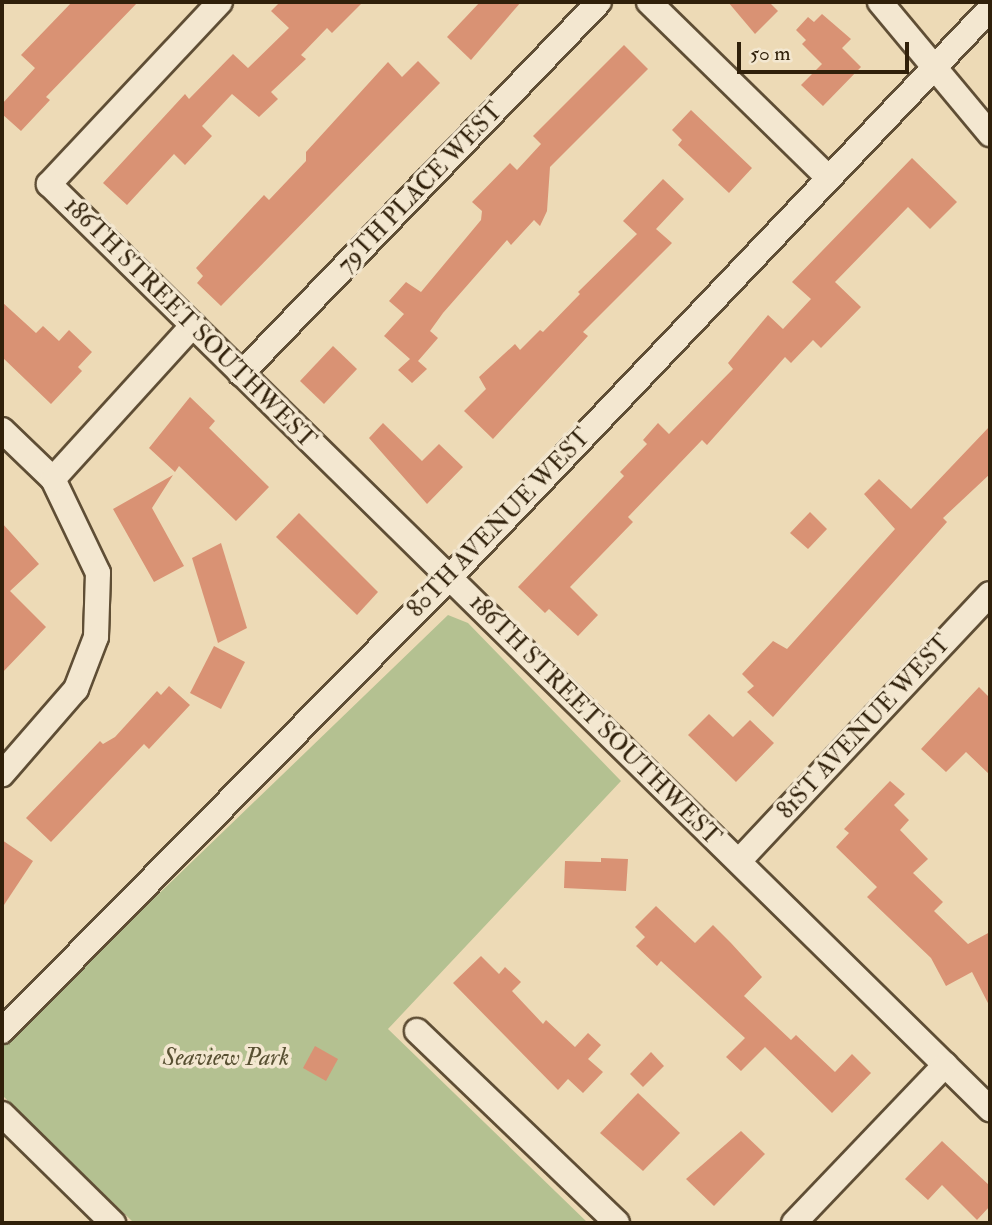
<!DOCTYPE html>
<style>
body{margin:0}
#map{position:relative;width:992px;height:1225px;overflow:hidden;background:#eddab6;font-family:"IM FELL Double Pica",serif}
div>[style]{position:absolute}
.green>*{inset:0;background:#b4c191}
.building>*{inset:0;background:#d99274}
.roads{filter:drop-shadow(2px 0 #5f4e35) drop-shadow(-2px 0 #5f4e35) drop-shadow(0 2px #5f4e35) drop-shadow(0 -2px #5f4e35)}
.minor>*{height:24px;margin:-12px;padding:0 12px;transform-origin:12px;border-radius:12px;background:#f3e7d0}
span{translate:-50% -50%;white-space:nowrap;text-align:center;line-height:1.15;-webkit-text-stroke:7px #f3e7d0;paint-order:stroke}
.street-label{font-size:24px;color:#30200a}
.park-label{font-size:24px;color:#585032;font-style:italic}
.frame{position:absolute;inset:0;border:4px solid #30200a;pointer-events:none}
.scale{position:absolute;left:737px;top:42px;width:172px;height:32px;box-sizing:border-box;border:4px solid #30200a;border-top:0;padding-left:9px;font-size:21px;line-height:24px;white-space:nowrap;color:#30200a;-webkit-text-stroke:5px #f3e7d0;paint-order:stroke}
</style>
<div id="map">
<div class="green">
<i style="clip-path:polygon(448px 615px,468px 623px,621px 781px,388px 1029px,588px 1223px,134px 1223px,2px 1095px,2px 1045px)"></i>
</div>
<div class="building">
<i style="clip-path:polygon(72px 2px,138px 2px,46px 97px,50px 100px,21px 131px,2px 114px,2px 104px,35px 68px,21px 55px)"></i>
<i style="clip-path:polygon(280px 2px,363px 2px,332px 33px,327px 28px,301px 55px,306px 59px,271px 92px,278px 99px,259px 117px,232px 94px,202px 126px,212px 136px,185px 165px,174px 154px,127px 205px,103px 183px,185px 94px,189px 99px,233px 54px,248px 68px,289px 28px,271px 11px)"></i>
<i style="clip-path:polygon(480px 2px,521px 2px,471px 60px,447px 37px)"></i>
<i style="clip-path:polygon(728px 2px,769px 2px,778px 11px,755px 34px)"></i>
<i style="clip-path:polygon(822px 14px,851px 39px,842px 48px,861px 67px,823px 106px,801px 85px,822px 64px,802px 44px,806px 40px,796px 30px,808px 17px,814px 22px)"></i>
<i style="clip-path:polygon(624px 45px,648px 69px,550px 167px,547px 211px,540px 226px,534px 220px,511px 245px,507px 240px,443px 313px,430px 331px,438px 338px,418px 361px,427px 369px,412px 383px,398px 370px,410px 359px,384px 336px,404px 314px,389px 301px,406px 282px,421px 292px,481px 220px,482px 211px,472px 202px,510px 163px,517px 170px,541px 144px,533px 136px)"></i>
<i style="clip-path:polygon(418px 61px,440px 83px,221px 306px,197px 283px,203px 276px,196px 268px,264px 195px,269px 200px,306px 161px,306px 152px,388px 62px,402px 77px)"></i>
<i style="clip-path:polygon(691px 110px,752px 168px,729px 193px,678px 145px,682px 140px,672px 130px)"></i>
<i style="clip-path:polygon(912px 158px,957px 202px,930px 229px,908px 207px,835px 282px,861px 307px,821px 348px,813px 340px,791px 363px,785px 357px,707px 445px,702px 440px,628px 517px,633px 522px,570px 587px,598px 615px,578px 636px,549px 609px,545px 613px,518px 587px,624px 476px,620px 472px,647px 444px,643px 440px,658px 423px,669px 434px,733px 369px,728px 363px,768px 315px,783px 329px,811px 299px,792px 282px)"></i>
<i style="clip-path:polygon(663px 179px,684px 199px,656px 229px,672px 243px,583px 332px,588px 336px,493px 439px,464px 411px,486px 389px,479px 377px,515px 344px,520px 350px,540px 330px,543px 332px,580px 294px,578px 292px,637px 234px,623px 221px)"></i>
<i style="clip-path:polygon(2px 302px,36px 333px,43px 326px,59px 341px,69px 330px,92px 352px,78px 367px,82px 371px,51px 404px,2px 357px)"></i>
<i style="clip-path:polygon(333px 346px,357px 369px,324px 404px,300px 381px)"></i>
<i style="clip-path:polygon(190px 397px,215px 421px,209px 428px,269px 487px,236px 521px,179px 466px,175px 472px,149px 448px)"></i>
<i style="clip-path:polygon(383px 423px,422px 461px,439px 444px,463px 467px,427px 504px,369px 438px)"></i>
<i style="clip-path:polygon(990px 426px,990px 474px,943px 518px,947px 522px,773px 717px,747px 692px,754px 686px,742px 674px,773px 641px,787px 649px,895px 529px,864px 494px,879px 479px,911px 509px)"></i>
<i style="clip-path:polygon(173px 475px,152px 508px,184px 566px,154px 582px,113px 509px)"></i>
<i style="clip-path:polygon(810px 512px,827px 529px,808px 549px,790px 533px)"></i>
<i style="clip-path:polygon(299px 513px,378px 592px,357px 615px,276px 537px)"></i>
<i style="clip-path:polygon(2px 523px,39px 564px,10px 591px,46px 627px,2px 673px)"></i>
<i style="clip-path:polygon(221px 543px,247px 628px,218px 643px,192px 558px)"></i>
<i style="clip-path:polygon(214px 646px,245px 662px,221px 709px,190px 693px)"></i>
<i style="clip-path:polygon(169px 686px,190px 705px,149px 749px,144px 744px,51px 842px,26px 818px,100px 741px,103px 744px,115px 737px,157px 691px,161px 695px)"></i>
<i style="clip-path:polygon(979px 687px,990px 698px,990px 775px,966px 752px,946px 772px,921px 749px)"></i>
<i style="clip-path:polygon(709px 714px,733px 737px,750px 720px,774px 743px,736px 782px,688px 735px)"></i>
<i style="clip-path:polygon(890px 781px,905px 794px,894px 805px,909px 820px,900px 830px,928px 859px,913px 873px,943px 902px,934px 911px,968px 944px,990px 932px,990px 1007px,972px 972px,946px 986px,931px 958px,867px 897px,877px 887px,836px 847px,849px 833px,844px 829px)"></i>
<i style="clip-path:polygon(2px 840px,33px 861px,2px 908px)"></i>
<i style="clip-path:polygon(601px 858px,628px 859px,626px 891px,564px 888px,565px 861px,601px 862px)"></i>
<i style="clip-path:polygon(656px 906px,695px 943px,713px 925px,731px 943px,762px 977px,744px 996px,791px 1040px,796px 1035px,835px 1072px,852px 1054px,871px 1073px,832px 1113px,765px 1047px,741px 1071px,726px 1057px,745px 1038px,661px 961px,657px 966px,636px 946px,645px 937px,635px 927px)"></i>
<i style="clip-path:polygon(481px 956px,499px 974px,505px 967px,521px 982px,512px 991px,543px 1024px,546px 1020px,575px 1047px,588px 1033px,601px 1045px,588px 1059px,603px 1072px,583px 1093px,568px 1079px,558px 1090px,453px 983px)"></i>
<i style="clip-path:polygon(315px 1046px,338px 1059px,326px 1081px,303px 1068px)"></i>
<i style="clip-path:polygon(651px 1052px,664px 1066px,643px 1087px,630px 1074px)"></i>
<i style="clip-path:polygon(638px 1093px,680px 1133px,643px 1171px,600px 1133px)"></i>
<i style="clip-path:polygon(741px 1131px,765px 1154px,714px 1206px,686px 1179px)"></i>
<i style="clip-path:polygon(942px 1141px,990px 1186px,990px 1206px,977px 1220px,942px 1185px,928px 1200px,905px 1179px)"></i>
</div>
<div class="roads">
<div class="minor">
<i style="left:220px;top:2px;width:250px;rotate:133.2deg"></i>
<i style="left:49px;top:184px;width:1320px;rotate:44.51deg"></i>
<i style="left:649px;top:2px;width:250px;rotate:44.4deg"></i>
<i style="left:880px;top:2px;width:172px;rotate:50.2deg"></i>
<i style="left:241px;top:374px;width:516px;rotate:-46.1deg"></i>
<i style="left:2px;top:430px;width:71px;rotate:43.9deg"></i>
<i style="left:53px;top:479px;width:104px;rotate:64.4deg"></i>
<i style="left:98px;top:573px;width:64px;rotate:91.8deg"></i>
<i style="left:96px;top:637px;width:56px;rotate:111deg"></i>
<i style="left:76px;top:689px;width:113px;rotate:131deg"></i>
<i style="left:53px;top:479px;width:208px;rotate:-47.7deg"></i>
<i style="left:739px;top:861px;width:366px;rotate:-46.8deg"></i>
<i style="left:2px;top:1031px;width:638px;rotate:-45.38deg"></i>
<i style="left:450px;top:577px;width:784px;rotate:-46.45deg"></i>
<i style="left:417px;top:1031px;width:277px;rotate:43.8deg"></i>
<i style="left:2px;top:1114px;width:156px;rotate:44.5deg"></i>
<i style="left:794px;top:1223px;width:219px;rotate:-46.3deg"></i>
</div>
</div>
<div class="street-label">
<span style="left:420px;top:188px;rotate:-46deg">79TH PLACE WEST</span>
<span style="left:190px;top:323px;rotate:45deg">186TH STREET SOUTHWEST</span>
<span style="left:499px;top:523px;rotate:-46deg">80TH AVENUE WEST</span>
<span style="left:595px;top:720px;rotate:45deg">186TH STREET SOUTHWEST</span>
<span style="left:864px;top:727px;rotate:-47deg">81ST AVENUE WEST</span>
</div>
<div class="park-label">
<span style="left:226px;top:1058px">Seaview Park</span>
</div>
<div class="frame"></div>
<div class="scale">50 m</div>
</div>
